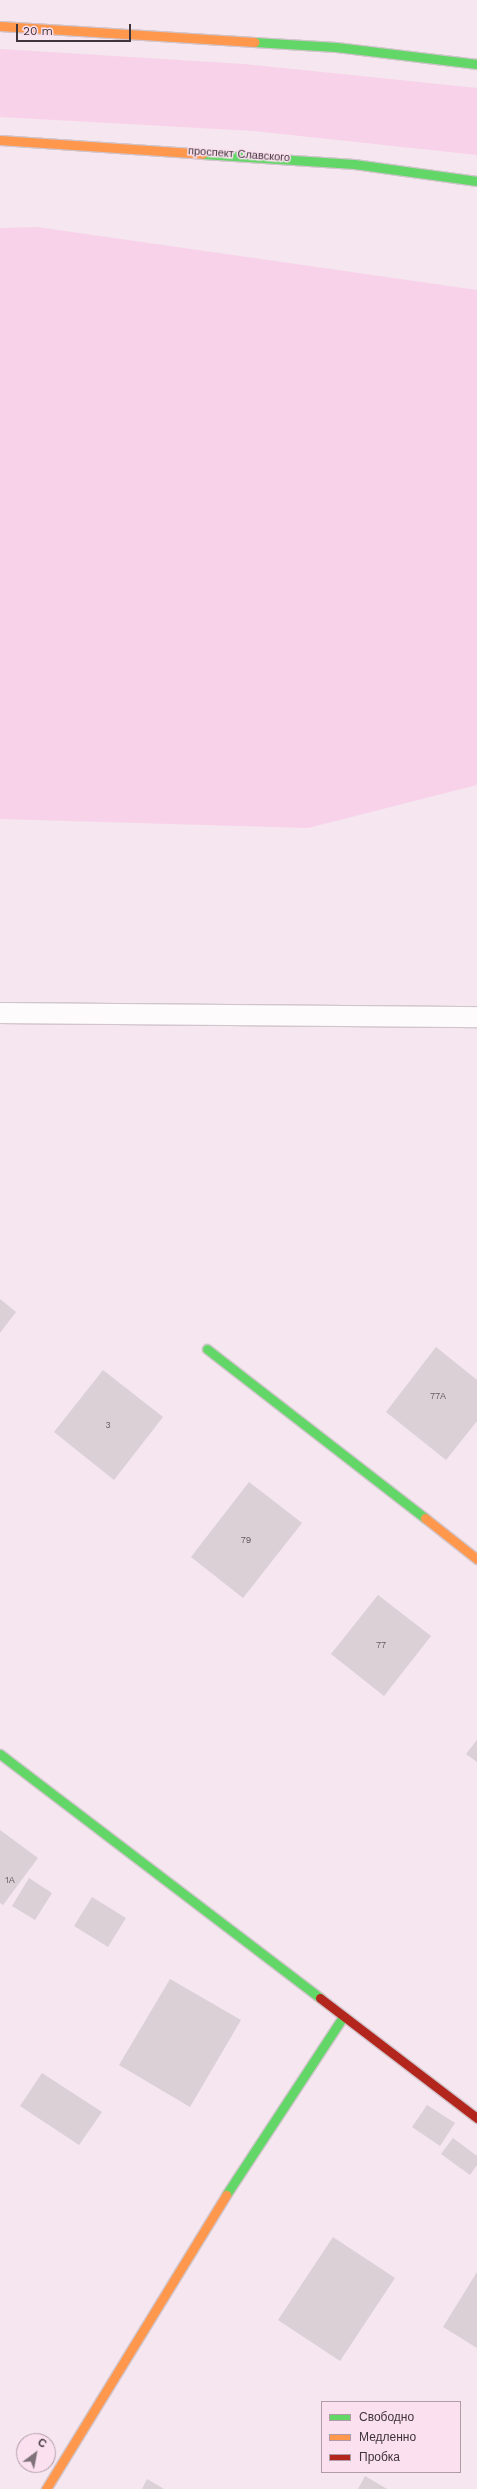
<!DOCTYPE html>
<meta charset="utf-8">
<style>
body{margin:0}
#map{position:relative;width:477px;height:2489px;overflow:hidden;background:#f5e6ef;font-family:"Work Sans",sans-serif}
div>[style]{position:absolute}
.green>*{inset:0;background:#f8d2e9}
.building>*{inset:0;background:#dbd0d6}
.roads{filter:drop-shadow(1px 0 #d1c5cc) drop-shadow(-1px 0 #d1c5cc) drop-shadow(0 1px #d1c5cc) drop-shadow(0 -1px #d1c5cc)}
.lane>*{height:20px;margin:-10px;padding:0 10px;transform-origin:10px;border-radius:10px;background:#fefbfd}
.fast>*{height:9px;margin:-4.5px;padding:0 4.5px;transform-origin:4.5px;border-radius:4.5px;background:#63d668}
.slow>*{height:9px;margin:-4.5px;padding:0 4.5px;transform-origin:4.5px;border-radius:4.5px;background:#ff974d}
.jam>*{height:9px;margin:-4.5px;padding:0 4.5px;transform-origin:4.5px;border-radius:4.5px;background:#b3261e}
span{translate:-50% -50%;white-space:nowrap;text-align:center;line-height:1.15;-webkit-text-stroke:3px #fbe0f0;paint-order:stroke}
.number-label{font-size:9px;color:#685c63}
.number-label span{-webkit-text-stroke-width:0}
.street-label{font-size:11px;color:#3f343a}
.legend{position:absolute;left:321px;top:2401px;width:140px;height:72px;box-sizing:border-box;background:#fbe0f0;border:1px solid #b09ba7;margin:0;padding:5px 7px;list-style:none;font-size:12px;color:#3f343a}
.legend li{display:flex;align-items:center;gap:8px;height:20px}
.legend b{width:20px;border:1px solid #b09ba7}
.north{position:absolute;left:16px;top:2433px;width:40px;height:40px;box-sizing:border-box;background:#fbe0f0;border:1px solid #b09ba7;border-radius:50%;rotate:32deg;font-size:11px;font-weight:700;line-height:16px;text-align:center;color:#3f343a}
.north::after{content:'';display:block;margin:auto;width:14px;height:18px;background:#7f7279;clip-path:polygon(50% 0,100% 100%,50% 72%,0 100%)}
.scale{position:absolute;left:16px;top:24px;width:115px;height:18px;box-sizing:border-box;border:2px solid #3f343a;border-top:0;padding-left:5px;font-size:12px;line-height:14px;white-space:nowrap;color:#3f343a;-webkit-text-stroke:3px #fbe0f0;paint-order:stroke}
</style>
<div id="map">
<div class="green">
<i style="clip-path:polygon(0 49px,244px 64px,477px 88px,477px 155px,254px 131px,0 117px)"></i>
<i style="clip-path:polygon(37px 227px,477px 290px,477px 785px,308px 828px,0 819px,0 228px)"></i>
</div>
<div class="building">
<i style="clip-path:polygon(0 1299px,16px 1312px,0 1333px)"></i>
<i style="clip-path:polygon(436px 1347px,477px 1380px,477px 1421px,446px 1460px,386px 1412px)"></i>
<i style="clip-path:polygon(103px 1370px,163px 1417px,114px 1480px,54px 1432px)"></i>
<i style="clip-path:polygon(249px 1482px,302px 1523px,243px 1598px,191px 1557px)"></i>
<i style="clip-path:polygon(378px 1595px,431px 1636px,384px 1696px,331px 1654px)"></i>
<i style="clip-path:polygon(477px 1740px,477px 1762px,466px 1754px)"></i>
<i style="clip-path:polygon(0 1830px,38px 1858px,3px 1905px,0 1903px)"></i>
<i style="clip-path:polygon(29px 1878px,52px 1893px,35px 1920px,12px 1906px)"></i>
<i style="clip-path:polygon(92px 1897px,126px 1918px,108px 1947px,74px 1926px)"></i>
<i style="clip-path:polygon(170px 1979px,241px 2020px,190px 2107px,119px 2065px)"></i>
<i style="clip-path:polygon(42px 2073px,102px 2112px,79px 2145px,20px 2106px)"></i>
<i style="clip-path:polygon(427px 2105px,455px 2123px,440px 2146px,412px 2127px)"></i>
<i style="clip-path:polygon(453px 2138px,477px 2156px,477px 2165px,470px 2175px,441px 2154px)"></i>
<i style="clip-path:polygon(333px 2237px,395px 2278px,340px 2361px,278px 2320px)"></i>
<i style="clip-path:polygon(477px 2272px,477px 2348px,443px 2327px)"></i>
<i style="clip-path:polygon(365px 2476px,387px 2489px,358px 2489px)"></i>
<i style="clip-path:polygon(147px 2479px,164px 2489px,142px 2489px)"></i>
</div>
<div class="roads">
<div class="lane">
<i style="left:0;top:1013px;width:477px;rotate:0.5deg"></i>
</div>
<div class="fast">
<i style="left:254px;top:42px;width:82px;rotate:3.5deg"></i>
<i style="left:336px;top:47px;width:142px;rotate:6.9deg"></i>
<i style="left:203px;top:154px;width:151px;rotate:3.8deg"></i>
<i style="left:354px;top:164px;width:124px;rotate:7.9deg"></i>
<i style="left:207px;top:1349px;width:276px;rotate:37.8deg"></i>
<i style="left:0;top:1754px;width:402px;rotate:37.3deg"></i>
<i style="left:226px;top:2195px;width:213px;rotate:-56.7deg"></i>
</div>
<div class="slow">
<i style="left:0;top:26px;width:255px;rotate:3.6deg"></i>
<i style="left:0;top:140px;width:203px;rotate:3.9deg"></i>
<i style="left:425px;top:1518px;width:66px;rotate:38.3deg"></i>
<i style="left:46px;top:2489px;width:345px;rotate:-58.5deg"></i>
</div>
<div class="jam">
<i style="left:320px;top:1998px;width:198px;rotate:37.4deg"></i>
</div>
</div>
<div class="number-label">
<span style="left:438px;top:1396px">77А</span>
<span style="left:108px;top:1425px">3</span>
<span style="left:246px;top:1540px">79</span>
<span style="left:381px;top:1645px">77</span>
<span style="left:10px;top:1880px">1А</span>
</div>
<div class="street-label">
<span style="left:239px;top:155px;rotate:4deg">проспект Славского</span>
</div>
<ul class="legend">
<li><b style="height:5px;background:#63d668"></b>Свободно</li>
<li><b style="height:5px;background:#ff974d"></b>Медленно</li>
<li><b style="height:5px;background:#b3261e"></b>Пробка</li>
</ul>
<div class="north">С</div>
<div class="scale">20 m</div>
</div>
